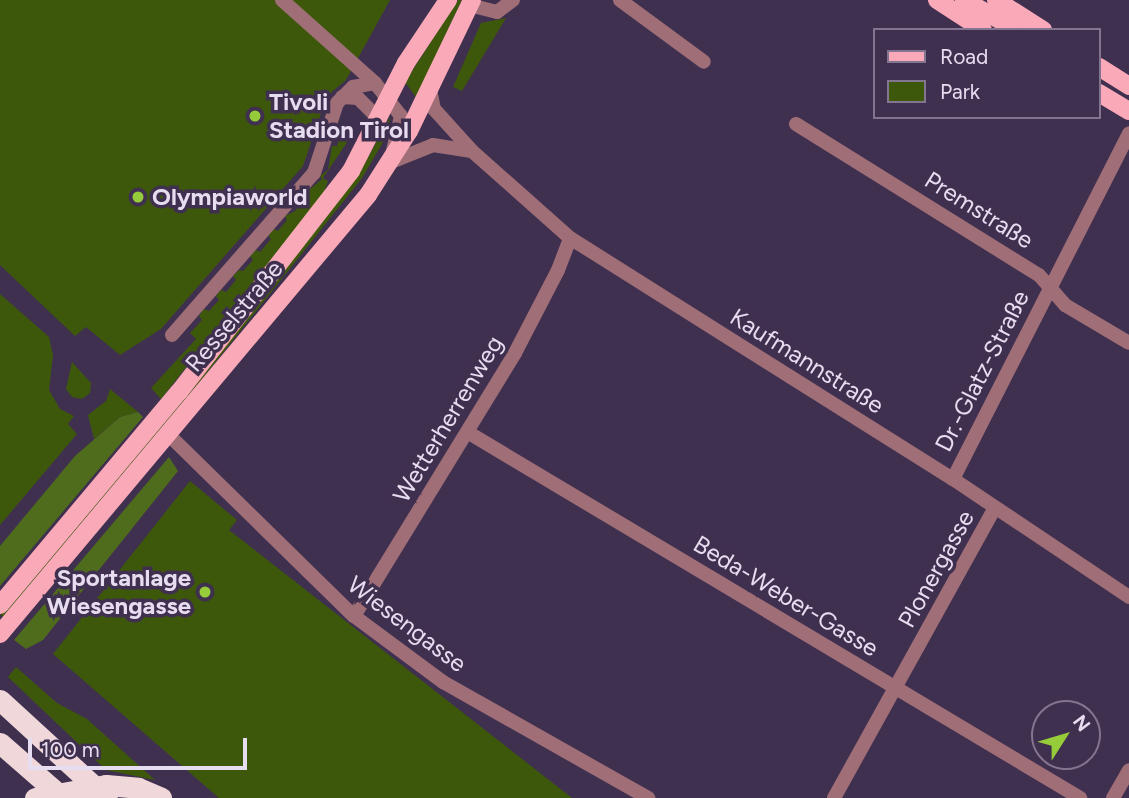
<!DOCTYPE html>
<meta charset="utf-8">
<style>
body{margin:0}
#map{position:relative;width:1129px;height:798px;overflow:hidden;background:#40304f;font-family:Figtree,sans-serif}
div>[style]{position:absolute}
.green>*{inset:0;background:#3d580b}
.forest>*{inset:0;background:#4e6c1c}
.minor>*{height:14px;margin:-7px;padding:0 7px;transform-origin:7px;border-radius:7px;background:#9f6e77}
.primary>*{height:18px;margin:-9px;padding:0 9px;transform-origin:9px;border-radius:9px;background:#f9a9b7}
.motorway>*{height:21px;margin:-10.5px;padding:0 10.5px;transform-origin:10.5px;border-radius:10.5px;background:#f0d7da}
.motorway-bridge>*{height:21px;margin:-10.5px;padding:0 10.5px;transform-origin:10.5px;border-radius:10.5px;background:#f0d7da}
.dots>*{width:19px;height:19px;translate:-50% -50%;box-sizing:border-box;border:4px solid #40304f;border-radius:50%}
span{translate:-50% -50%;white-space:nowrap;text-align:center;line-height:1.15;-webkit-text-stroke:7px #40304f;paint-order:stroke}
.poi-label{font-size:24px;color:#e7ddf1;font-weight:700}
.left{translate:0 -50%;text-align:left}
.right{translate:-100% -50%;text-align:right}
.street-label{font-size:24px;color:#e7ddf1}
.legend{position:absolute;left:873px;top:28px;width:228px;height:91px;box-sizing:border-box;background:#40304f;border:2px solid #837590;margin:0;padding:9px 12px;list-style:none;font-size:21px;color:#e7ddf1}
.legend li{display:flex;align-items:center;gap:14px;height:35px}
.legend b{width:35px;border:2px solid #837590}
.north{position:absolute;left:1031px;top:700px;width:70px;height:70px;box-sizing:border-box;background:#40304f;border:2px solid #837590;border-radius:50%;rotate:53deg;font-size:19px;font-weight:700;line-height:28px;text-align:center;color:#e7ddf1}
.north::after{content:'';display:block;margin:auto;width:24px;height:32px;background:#96cc39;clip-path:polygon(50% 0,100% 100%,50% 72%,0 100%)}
.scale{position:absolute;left:28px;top:738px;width:219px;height:32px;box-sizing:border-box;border:4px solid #e7ddf1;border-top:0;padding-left:9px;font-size:21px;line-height:24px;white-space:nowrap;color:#e7ddf1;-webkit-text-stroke:5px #40304f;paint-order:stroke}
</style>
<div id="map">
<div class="green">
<i style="clip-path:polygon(0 0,390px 0,346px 80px,327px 96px,303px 166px,161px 329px,120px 355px,86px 327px,75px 336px,0 265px)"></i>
<i style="clip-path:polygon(458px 0,462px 0,416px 97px,405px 82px)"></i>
<i style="clip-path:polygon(506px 18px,462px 91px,453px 87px,481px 23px)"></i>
<i style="clip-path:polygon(390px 117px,389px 132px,362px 178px,198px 384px,3px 617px,0 614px,185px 394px,359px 174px)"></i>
<i style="clip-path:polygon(340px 122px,350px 127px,352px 135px,323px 178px,328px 181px,323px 194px,161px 399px,151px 388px,196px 339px,190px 333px,202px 320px,199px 316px,204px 309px,209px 311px,219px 300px,216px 296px,221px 290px,226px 292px,236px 280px,233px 276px,239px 270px,243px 271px,253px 260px,250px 256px,256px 250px,260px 252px,271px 239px,268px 235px,274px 229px,278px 231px,287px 220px,285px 216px,295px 211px,305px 199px,302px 196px,322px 179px,320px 176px,328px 170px,332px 146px,337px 146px,340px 136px)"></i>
<i style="clip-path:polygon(0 294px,49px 337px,53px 355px,49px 390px,60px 409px,74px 416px,68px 424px,77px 434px,0 525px)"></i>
<i style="clip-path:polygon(72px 362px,91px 383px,90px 393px,82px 399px,72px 397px,66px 389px)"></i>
<i style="clip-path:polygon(110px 389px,138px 412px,120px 417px,94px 439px,88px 415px,106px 401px)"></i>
<i style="clip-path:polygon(190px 481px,237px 520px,229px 530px,572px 798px,219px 798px,53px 654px)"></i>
<i style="clip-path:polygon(16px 667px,57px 703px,87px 719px,155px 780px,106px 770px,8px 677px)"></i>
</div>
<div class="forest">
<i style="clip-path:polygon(138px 412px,143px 417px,0 586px,0 546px,75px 456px,120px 417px)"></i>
<i style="clip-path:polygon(169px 457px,178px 471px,43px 640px,26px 649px,14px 640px)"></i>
</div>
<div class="minor">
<i style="left:282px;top:0;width:125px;rotate:41.7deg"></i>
<i style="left:620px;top:0;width:104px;rotate:36.4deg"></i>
<i style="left:469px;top:5px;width:29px;rotate:14deg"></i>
<i style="left:497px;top:12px;width:20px;rotate:-37deg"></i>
<i style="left:430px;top:89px;width:20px;rotate:79deg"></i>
<i style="left:434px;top:109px;width:57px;rotate:47.9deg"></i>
<i style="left:472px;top:151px;width:131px;rotate:41.6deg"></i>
<i style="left:570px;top:238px;width:453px;rotate:32.2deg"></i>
<i style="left:953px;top:479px;width:212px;rotate:33.8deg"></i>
<i style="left:342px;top:97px;width:16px;rotate:4deg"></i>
<i style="left:358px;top:98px;width:31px;rotate:45deg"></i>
<i style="left:796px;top:124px;width:286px;rotate:31.9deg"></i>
<i style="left:1039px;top:275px;width:40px;rotate:49deg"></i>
<i style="left:1065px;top:305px;width:74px;rotate:30.7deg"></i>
<i style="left:391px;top:162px;width:45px;rotate:-22deg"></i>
<i style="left:433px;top:145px;width:39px;rotate:9deg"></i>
<i style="left:172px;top:335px;width:215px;rotate:-48.8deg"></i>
<i style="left:314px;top:173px;width:74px;rotate:-71.8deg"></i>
<i style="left:337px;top:103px;width:23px;rotate:-45deg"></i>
<i style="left:353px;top:87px;width:22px;rotate:-10deg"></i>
<i style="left:375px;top:83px;width:42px;rotate:51.8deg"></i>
<i style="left:401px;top:116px;width:36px;rotate:103deg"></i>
<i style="left:469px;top:433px;width:712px;rotate:30.85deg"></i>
<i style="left:175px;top:441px;width:250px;rotate:44.4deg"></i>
<i style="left:354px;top:616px;width:111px;rotate:36.6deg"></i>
<i style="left:443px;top:682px;width:236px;rotate:29.5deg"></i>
<i style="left:953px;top:479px;width:388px;rotate:-63deg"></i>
<i style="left:354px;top:616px;width:308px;rotate:-58.5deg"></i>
<i style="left:515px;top:353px;width:93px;rotate:-62.6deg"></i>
<i style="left:558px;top:270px;width:34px;rotate:-69deg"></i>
<i style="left:834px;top:798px;width:332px;rotate:-61deg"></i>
<i style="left:1113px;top:798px;width:32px;rotate:-60deg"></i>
</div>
<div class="primary">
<i style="left:937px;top:0;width:55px;rotate:33.1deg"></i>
<i style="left:964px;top:0;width:61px;rotate:29.5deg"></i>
<i style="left:996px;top:0;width:56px;rotate:32.6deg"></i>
<i style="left:1099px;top:67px;width:36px;rotate:32deg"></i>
<i style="left:1099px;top:93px;width:35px;rotate:31deg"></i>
<i style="left:0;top:605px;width:278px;rotate:-50deg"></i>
<i style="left:179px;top:392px;width:280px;rotate:-52.1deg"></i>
<i style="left:351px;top:171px;width:121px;rotate:-63deg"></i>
<i style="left:406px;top:63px;width:76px;rotate:-56.3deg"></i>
<i style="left:0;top:634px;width:573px;rotate:-50.03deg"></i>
<i style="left:368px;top:195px;width:76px;rotate:-57.4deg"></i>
<i style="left:409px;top:131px;width:145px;rotate:-64.3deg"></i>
</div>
<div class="motorway">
<i style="left:0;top:700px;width:145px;rotate:42.5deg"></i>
<i style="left:0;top:743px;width:84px;rotate:41.1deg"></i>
</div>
<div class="motorway-bridge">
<i style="left:35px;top:798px;width:72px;rotate:-10.4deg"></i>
<i style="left:106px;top:785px;width:32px;rotate:5deg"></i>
<i style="left:138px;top:788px;width:25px;rotate:23deg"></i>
</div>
<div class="dots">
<i style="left:255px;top:116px;background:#96cc39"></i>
<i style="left:138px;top:197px;background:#96cc39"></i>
<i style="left:205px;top:592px;background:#96cc39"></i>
</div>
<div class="poi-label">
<span class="left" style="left:269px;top:116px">Tivoli<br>Stadion Tirol</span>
<span class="left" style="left:152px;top:197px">Olympiaworld</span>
<span class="right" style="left:191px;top:592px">Sportanlage<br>Wiesengasse</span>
</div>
<div class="street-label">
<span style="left:979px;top:210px;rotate:32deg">Premstraße</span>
<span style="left:234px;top:316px;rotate:-50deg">Resselstraße</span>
<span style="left:807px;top:361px;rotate:32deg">Kaufmannstraße</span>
<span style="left:982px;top:371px;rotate:-63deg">Dr.-Glatz-Straße</span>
<span style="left:448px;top:419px;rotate:-59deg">Wetterherrenweg</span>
<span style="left:936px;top:569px;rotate:-61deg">Plonergasse</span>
<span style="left:786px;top:596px;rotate:31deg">Beda-Weber-Gasse</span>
<span style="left:407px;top:624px;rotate:37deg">Wiesengasse</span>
</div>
<ul class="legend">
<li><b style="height:9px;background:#f9a9b7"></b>Road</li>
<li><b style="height:19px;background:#3d580b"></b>Park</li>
</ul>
<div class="north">N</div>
<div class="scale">100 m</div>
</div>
